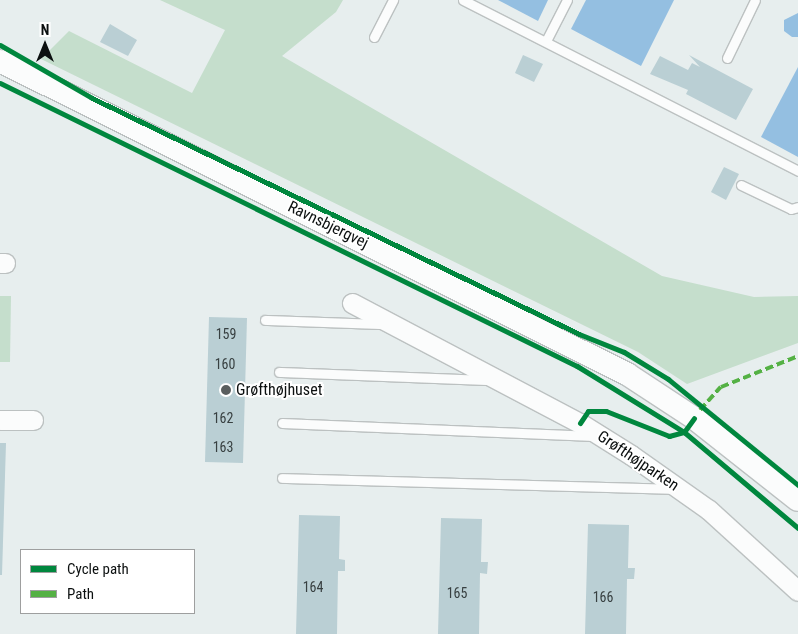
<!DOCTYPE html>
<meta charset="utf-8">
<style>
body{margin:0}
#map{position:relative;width:798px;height:634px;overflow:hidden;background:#e7eeee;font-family:"Roboto Condensed",sans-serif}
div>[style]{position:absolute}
.green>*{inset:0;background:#c5decc}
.water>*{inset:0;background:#94bfe1}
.building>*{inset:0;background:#bacfd4}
.roads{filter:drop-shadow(1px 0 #bcc1c1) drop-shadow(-1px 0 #bcc1c1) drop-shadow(0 1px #bcc1c1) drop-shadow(0 -1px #bcc1c1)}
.service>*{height:9px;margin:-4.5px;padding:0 4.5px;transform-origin:4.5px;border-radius:4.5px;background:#fbfcfc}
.minor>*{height:19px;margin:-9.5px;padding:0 9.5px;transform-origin:9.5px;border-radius:9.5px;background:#fbfcfc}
.tertiary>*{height:22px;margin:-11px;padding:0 11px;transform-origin:11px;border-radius:11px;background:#fbfcfc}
.quiet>*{height:4px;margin-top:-2px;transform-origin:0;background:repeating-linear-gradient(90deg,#54b144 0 8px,transparent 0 12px)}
.cycleway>*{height:5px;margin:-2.5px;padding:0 2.5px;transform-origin:2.5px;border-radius:2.5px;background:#00873e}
.dots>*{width:14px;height:14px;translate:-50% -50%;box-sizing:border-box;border:2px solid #fff;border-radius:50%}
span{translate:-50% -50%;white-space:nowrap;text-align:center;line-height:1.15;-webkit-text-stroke:4px #fff;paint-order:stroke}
.number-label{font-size:14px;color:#384041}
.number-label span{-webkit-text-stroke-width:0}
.street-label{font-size:16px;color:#0c1010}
.poi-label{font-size:16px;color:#0c1010}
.left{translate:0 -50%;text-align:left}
.legend{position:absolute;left:20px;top:549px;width:175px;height:65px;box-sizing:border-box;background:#fff;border:1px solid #9e9f9f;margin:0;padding:6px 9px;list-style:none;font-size:15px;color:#0c1010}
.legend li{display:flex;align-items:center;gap:10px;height:25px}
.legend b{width:25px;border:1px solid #9e9f9f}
.north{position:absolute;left:20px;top:20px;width:50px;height:50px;-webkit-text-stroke:4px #fff;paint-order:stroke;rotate:0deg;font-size:14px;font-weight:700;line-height:20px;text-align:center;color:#0c1010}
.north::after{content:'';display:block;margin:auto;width:18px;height:22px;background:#0c1010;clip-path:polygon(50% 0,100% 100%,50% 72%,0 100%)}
</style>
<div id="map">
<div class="green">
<i style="clip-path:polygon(160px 0,343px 0,336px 12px,282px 56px,662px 276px,754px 297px,798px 296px,798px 343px,687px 384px,638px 352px,41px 59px,69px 31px,192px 93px,225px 30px)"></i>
<i style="clip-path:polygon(0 296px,11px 296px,10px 362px,0 362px)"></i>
</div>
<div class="water">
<i style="clip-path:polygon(498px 0,548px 0,538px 21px)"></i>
<i style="clip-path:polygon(586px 0,674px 0,641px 66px,571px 29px)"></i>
<i style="clip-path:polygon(798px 13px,798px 37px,792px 37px,784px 31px,784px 20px)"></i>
<i style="clip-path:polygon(798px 67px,798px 157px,761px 137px)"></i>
</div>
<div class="building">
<i style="clip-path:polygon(110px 24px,137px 40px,128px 56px,100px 42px)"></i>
<i style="clip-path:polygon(523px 55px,543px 64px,534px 82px,515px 73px)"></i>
<i style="clip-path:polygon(689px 55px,753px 89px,736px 120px,686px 94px,688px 90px,650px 74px,660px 56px,688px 70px,692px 63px,700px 67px)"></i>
<i style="clip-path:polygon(724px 167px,739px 174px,726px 200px,711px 192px)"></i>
<i style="clip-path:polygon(209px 317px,247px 318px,243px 463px,205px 462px)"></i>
<i style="clip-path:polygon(0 443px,6px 443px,2px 575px,0 575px)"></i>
<i style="clip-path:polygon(299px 515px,340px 516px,339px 559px,345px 560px,345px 571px,338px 571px,337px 634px,296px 634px)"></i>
<i style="clip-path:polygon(441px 518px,482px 519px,481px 562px,488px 562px,487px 574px,480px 573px,479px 634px,438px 634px)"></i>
<i style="clip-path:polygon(588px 524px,629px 525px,628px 568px,635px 568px,634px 579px,627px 579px,626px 634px,585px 634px)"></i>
</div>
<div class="roads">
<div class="service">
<i style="left:463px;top:0;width:376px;rotate:27deg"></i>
<i style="left:374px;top:37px;width:42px;rotate:-62.8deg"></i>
<i style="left:546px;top:41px;width:46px;rotate:-62.9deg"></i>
<i style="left:727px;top:58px;width:64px;rotate:-64.2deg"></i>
<i style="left:741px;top:185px;width:55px;rotate:25.6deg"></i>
<i style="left:791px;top:209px;width:7px;rotate:-16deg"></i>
<i style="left:265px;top:320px;width:117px;rotate:2deg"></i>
<i style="left:279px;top:372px;width:209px;rotate:2.2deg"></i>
<i style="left:282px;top:423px;width:312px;rotate:2.4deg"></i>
<i style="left:282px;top:478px;width:392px;rotate:1.6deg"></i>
</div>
<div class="minor">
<i style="left:0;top:263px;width:5px"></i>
<i style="left:352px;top:303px;width:258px;rotate:27.8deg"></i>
<i style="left:580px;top:423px;width:60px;rotate:32.1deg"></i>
<i style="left:631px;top:455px;width:95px;rotate:35.2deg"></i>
<i style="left:709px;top:510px;width:120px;rotate:42.3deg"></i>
<i style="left:0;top:420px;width:33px"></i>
</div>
<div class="tertiary">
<i style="left:0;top:61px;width:701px;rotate:26.53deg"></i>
<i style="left:627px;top:374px;width:80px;rotate:33.3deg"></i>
<i style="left:694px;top:418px;width:132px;rotate:38.3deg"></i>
</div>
</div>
<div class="quiet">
<i style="left:700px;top:410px;width:31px;rotate:-48deg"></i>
<i style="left:721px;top:387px;width:83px;rotate:-21.9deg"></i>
</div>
<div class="cycleway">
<i style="left:0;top:45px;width:106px;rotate:29.9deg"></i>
<i style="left:92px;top:98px;width:541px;rotate:25.85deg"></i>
<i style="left:579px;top:334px;width:48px;rotate:21.8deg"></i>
<i style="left:624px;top:352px;width:52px;rotate:31.5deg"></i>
<i style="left:668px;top:379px;width:168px;rotate:39.2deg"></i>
<i style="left:0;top:83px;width:643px;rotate:26.13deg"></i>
<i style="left:577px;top:366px;width:126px;rotate:31.7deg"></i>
<i style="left:684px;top:432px;width:149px;rotate:40.1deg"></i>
<i style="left:580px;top:423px;width:14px;rotate:-56deg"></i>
<i style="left:588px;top:411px;width:18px"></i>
<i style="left:606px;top:411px;width:68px;rotate:21.6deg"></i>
<i style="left:669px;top:436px;width:16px;rotate:-15deg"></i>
<i style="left:684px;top:432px;width:17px;rotate:-54deg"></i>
</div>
<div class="dots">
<i style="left:226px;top:390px;background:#595e5e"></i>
</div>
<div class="number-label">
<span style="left:226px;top:334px">159</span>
<span style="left:225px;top:364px">160</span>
<span style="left:223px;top:418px">162</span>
<span style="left:223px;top:447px">163</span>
<span style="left:313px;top:587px">164</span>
<span style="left:457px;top:593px">165</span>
<span style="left:603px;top:597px">166</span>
</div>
<div class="street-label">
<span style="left:328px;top:225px;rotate:26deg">Ravnsbjergvej</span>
<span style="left:638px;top:461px;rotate:34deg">Grøfthøjparken</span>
</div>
<div class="poi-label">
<span class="left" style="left:236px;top:390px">Grøfthøjhuset</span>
</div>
<ul class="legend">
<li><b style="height:6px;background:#00873e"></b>Cycle path</li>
<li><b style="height:6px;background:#54b144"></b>Path</li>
</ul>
<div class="north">N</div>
</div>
